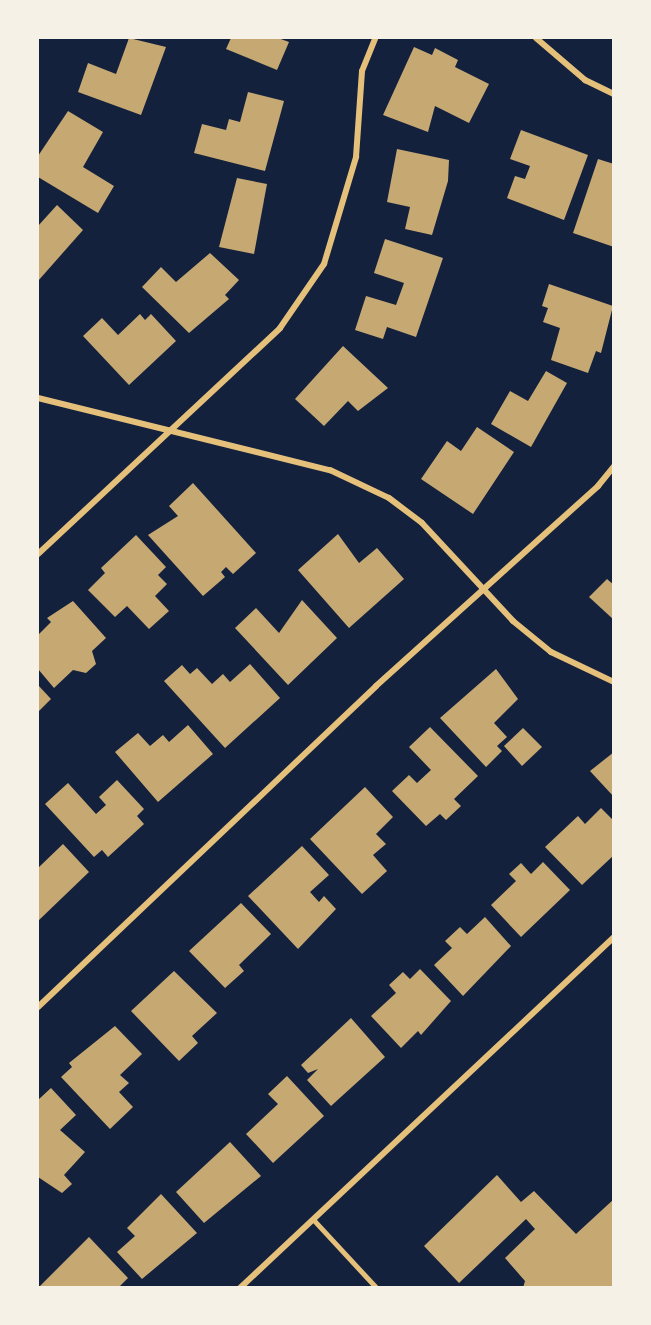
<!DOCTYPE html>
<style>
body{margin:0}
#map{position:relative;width:651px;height:1325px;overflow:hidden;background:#14213d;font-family:"Golos Text",sans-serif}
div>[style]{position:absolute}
.building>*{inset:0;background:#c6a872}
.service>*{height:4.5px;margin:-2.25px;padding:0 2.25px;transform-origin:2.25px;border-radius:2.25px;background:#e5c07b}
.minor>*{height:6px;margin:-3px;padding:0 3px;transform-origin:3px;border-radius:3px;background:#e5c07b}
span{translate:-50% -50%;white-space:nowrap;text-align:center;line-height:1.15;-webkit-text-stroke:5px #f6f1e7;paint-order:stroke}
.frame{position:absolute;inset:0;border:39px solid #f6f1e7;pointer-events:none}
</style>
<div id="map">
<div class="building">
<i style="clip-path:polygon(129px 38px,166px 47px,141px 115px,78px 92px,88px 63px,116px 74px)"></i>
<i style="clip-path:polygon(231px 38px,278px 38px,289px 42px,277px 70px,226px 49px)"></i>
<i style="clip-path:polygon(414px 47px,432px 55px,435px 48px,458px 60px,455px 67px,489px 84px,469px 123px,435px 106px,428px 132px,383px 115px)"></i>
<i style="clip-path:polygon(248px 92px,284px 101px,265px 171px,194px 153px,202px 124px,226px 130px,229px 119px,240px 122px)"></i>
<i style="clip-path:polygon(68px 111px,103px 132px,83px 167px,114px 186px,98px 213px,38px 177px,38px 156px)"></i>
<i style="clip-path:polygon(521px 130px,588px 155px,564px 220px,507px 198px,515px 176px,525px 179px,530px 166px,510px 159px)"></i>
<i style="clip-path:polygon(397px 149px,449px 160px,448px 181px,432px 235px,405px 229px,410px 207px,387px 202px)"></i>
<i style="clip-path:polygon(598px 159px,614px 164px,614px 247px,573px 233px)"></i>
<i style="clip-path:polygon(237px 178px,267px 184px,254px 254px,219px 247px)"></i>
<i style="clip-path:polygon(57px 205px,83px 230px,38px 281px,38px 226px)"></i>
<i style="clip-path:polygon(385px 239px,443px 258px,416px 337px,387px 327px,383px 339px,355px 330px,366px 296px,396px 305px,404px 283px,374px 273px)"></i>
<i style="clip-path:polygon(210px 253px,239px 280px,225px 295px,229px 299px,189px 333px,142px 287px,161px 267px,176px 282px)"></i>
<i style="clip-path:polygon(549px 284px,613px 306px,601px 353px,596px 351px,588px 373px,551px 360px,560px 328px,543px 322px,548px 308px,542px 306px)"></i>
<i style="clip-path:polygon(140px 314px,145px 320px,151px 314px,176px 341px,129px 385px,83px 336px,102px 318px,118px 335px)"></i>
<i style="clip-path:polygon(343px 346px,388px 388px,358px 411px,348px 401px,324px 426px,295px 399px)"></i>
<i style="clip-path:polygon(546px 371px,567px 383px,531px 447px,491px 424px,510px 391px,528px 401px)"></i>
<i style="clip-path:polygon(477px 427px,514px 452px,473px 514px,421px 479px,447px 441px,461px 451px)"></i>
<i style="clip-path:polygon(193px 483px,256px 553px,233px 574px,226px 567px,221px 572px,225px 577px,203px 596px,148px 535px,178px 516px,169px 506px)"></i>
<i style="clip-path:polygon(338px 534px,359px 563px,377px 548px,404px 579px,349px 628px,298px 570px)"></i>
<i style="clip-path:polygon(136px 535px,166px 567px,158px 575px,167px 584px,155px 596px,169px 611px,149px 629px,127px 606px,115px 617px,88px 590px,105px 573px,101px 568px)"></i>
<i style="clip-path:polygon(607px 579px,614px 585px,614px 620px,589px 597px)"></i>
<i style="clip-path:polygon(302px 600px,337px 638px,288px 685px,235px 628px,256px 608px,279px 633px)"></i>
<i style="clip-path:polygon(73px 601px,106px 638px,92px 651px,96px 664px,86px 673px,73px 670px,54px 688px,38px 669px,38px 635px,51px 622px,47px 618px)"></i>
<i style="clip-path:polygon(250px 664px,280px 698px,225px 748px,164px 681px,182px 665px,190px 674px,197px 668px,212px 684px,223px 674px,230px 682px)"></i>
<i style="clip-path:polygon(496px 669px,518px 699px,494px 723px,507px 737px,497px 746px,502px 751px,486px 767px,440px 718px)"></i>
<i style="clip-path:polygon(38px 685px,51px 699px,38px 712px)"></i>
<i style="clip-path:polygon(188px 725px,213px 754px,158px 802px,115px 752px,138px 733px,150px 746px,163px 735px,169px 742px)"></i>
<i style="clip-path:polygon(430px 727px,478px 776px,454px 799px,461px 806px,446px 820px,440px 814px,426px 826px,392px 791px,409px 775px,417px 783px,431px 770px,409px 747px)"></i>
<i style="clip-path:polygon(523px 728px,542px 747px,522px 766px,504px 746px)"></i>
<i style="clip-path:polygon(614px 752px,614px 797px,590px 771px)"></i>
<i style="clip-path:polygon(117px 780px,144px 809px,137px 816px,144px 824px,108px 857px,102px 850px,94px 857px,45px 804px,68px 783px,96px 814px,106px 805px,99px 797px)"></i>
<i style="clip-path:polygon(365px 787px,393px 817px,376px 834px,386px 844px,373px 855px,387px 871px,362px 894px,310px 839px)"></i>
<i style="clip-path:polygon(601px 808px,614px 821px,614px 855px,582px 885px,545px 847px,578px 816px,585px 824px)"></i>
<i style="clip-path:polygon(63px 844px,89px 872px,38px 921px,38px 868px)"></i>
<i style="clip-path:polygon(302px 846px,329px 875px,310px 892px,319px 902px,324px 896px,336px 909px,298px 949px,248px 896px)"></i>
<i style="clip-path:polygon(543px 862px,570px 890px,521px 937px,491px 905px,516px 881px,509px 874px,521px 863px,531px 874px)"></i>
<i style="clip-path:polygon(241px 903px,271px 934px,239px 965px,244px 971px,225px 988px,189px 951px)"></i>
<i style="clip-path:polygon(485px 917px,511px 946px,463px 996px,434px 965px,452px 948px,445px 941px,460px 927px,467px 934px)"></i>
<i style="clip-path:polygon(420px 969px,451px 1001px,421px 1035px,418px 1031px,401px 1048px,371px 1016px,396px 993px,389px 985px,403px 972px,410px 979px)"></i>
<i style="clip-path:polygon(174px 971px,217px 1013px,192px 1036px,198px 1043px,179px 1061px,131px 1011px)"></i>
<i style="clip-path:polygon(351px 1018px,385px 1057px,331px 1106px,307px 1080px,318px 1069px,308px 1073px,301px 1065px)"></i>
<i style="clip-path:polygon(115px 1026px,142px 1054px,120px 1075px,129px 1083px,119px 1092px,133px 1107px,110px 1129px,61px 1077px,72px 1067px,69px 1063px)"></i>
<i style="clip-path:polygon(287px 1076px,324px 1116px,273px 1163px,246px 1134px,278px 1104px,268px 1094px)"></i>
<i style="clip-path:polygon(51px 1088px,76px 1115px,60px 1130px,85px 1152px,64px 1175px,72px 1184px,62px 1193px,38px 1177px,38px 1100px)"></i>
<i style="clip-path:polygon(230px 1142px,261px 1176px,204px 1223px,176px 1192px)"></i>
<i style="clip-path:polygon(497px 1175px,521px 1202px,534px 1191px,576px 1234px,614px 1199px,614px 1288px,523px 1288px,525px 1281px,505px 1258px,535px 1229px,526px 1219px,459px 1283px,424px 1246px)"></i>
<i style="clip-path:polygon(161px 1194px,197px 1233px,142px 1279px,117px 1252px,135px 1236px,127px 1228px)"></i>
<i style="clip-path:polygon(89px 1237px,128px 1278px,118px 1288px,38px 1288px)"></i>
</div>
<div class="service">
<i style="left:313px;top:1219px;width:94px;rotate:47.2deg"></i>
</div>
<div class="minor">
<i style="left:536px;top:38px;width:65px;rotate:40.6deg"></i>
<i style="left:585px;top:80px;width:32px;rotate:26deg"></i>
<i style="left:38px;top:398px;width:301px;rotate:13.9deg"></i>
<i style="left:330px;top:470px;width:65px;rotate:25.4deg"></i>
<i style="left:389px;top:498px;width:41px;rotate:37.1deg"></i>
<i style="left:422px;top:523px;width:134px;rotate:47.1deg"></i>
<i style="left:513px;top:621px;width:49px;rotate:39.2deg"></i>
<i style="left:551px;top:652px;width:70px;rotate:25.5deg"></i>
<i style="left:38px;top:554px;width:331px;rotate:-43deg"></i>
<i style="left:280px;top:328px;width:78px;rotate:-55.5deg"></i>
<i style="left:324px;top:264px;width:112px;rotate:-73.3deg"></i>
<i style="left:356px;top:157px;width:86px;rotate:-86deg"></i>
<i style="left:362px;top:71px;width:35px;rotate:-68deg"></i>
<i style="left:38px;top:1007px;width:466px;rotate:-43.5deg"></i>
<i style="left:376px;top:686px;width:299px;rotate:-42deg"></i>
<i style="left:598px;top:486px;width:26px;rotate:-51deg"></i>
<i style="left:240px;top:1288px;width:513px;rotate:-43.18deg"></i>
</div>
<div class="frame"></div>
</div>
